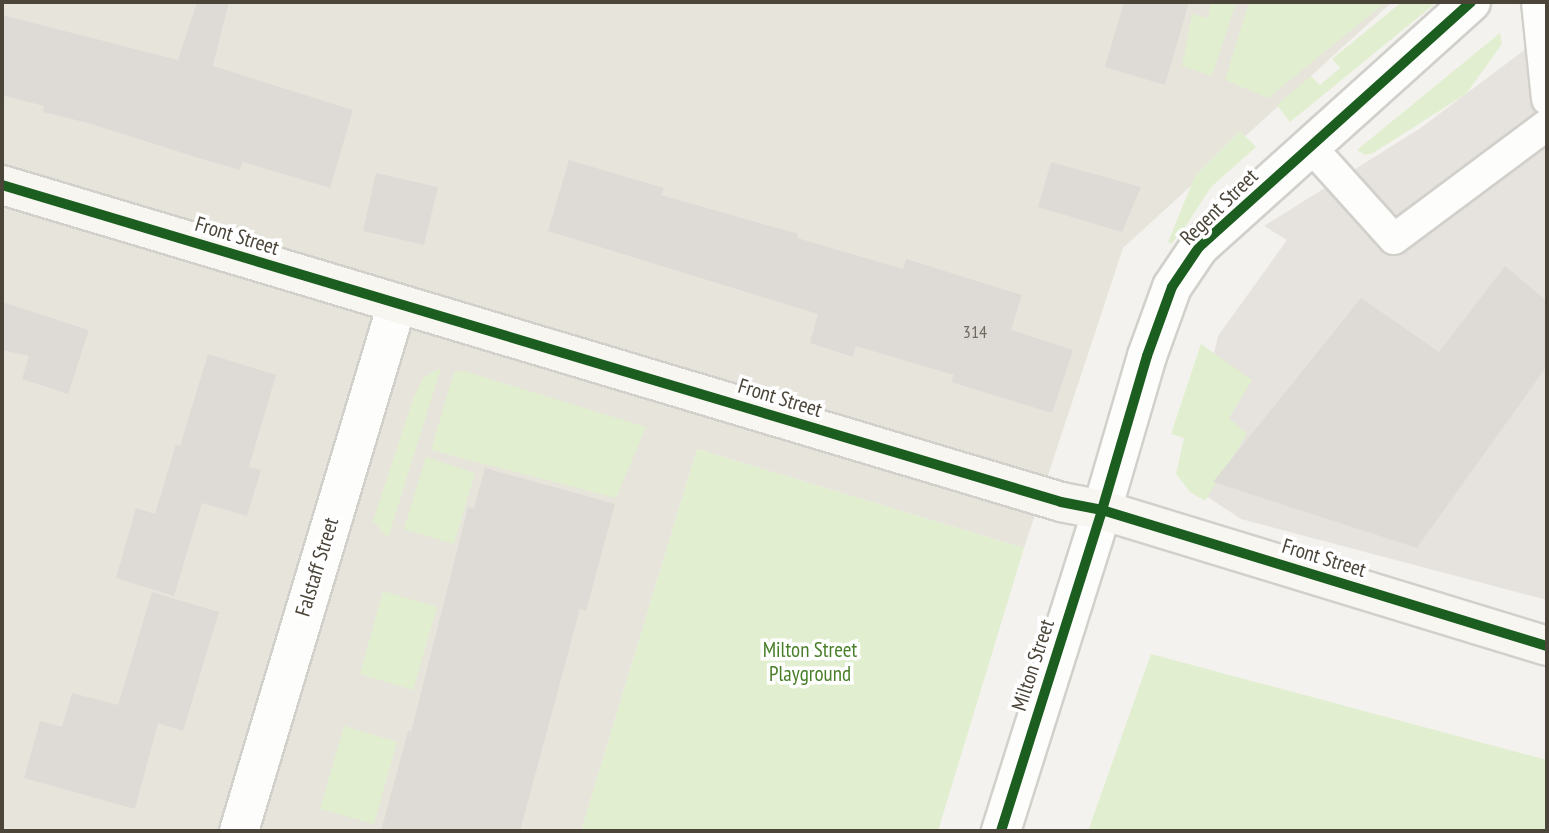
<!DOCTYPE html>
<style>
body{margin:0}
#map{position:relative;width:1549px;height:833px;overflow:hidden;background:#f4f2ee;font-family:"PT Sans Narrow",sans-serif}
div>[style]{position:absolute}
.residential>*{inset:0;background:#e7e4dc}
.industrial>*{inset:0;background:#e6e2de}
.green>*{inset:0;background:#e1eecf}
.parking>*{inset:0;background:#e6e3df}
.building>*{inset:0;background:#dedbd6}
.roads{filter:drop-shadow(2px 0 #d2d0cb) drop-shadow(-2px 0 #d2d0cb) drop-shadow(0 2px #d2d0cb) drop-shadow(0 -2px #d2d0cb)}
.lane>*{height:30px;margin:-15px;padding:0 15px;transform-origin:15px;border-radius:15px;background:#fdfdfc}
.street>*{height:38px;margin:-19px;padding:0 19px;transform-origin:19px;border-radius:19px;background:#fdfdfc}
.secondary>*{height:38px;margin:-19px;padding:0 19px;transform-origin:19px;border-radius:19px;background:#f7f6f1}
.cycleway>*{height:10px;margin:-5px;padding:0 5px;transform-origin:5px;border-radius:5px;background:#1b5e20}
span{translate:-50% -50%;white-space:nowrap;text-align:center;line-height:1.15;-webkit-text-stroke:7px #fff;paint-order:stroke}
.number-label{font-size:18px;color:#706a61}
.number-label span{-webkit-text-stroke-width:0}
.street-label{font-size:21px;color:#4b4439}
.park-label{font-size:21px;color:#4a7f2a}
.frame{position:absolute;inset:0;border:4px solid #4b4439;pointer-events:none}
</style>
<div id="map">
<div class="residential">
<i style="clip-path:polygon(2px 2px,1392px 2px,1123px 248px,1024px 548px,697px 449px,581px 831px,2px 831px)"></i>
</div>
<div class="industrial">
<i style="clip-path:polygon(1547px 33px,1547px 600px,1241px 519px,1185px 482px,1218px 336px,1305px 215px)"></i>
</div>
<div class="green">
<i style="clip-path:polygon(1211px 2px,1236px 2px,1212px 76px,1182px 66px,1192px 14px,1208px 18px)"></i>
<i style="clip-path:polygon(1249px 2px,1386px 2px,1268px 98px,1225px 80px)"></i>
<i style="clip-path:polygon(1402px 2px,1437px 2px,1290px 122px,1277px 105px,1311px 76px,1320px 85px,1340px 68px,1332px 59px)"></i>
<i style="clip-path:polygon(1500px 33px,1502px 44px,1466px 94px,1373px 153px,1365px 155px,1357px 150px)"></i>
<i style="clip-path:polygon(1240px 131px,1256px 147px,1211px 187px,1183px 230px,1171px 244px,1168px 242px,1195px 176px)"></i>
<i style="clip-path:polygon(1201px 344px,1252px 380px,1229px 418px,1247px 434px,1205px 501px,1190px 492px,1176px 474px,1184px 438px,1171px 434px)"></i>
<i style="clip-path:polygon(441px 368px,388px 538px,373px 521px,414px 396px,424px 377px)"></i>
<i style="clip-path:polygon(464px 371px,646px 427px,616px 498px,431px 450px,454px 372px)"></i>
<i style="clip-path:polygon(697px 449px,1024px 548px,938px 831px,581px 831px)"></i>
<i style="clip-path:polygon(426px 457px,475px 473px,454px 544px,404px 529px)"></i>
<i style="clip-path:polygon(383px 591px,437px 607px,413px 690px,360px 674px)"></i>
<i style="clip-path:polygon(1151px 654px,1547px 760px,1547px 831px,1088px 831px)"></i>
<i style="clip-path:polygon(344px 726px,397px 742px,374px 824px,320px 809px)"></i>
</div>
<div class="parking">
<i style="clip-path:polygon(1547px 49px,1547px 216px,1396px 306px,1264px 226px)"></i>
</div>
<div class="building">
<i style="clip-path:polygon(197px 2px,229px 2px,213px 66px,353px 110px,330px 188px,243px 162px,240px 170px,205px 160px,88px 123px,43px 112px,44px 106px,2px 95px,2px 15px,178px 60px)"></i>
<i style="clip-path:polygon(1124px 2px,1189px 2px,1165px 85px,1105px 67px)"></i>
<i style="clip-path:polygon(569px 160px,664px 188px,661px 195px,798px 234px,797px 238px,903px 269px,906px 259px,1022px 295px,1011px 330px,1073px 350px,1052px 413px,951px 382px,954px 375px,856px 346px,853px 357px,810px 343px,818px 314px,548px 231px)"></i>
<i style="clip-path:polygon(1051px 162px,1141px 187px,1122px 232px,1038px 207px)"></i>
<i style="clip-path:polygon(376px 173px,438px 187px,424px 245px,363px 231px)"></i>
<i style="clip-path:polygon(1505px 266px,1547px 301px,1547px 366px,1417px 548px,1213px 482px,1361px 298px,1439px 352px)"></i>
<i style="clip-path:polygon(2px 302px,89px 330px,68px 394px,22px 379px,29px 356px,2px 350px)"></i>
<i style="clip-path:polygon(208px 354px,276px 375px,249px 467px,261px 470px,247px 516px,202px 503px,174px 596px,116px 578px,136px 508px,155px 514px,176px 444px,180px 446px)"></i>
<i style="clip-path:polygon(485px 468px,615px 504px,586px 611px,580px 609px,520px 831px,381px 831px,408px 731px,411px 732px,468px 507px,474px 508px)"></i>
<i style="clip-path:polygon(152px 592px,219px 612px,183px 731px,158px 723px,135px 809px,24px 778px,40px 721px,62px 727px,72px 693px,118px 705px)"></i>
</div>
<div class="roads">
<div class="lane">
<i style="left:1537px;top:2px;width:98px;rotate:84.1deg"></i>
<i style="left:1312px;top:148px;width:122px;rotate:48deg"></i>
<i style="left:1394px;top:239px;width:191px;rotate:-36.7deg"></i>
</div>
<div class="street">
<i style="left:239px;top:831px;width:550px;rotate:-73.31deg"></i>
<i style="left:1001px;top:831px;width:337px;rotate:-72.5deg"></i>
<i style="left:1102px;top:510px;width:160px;rotate:-73.7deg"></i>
<i style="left:1147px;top:356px;width:73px;rotate:-70.1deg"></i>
<i style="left:1172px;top:287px;width:48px;rotate:-56deg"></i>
<i style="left:1199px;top:247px;width:366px;rotate:-42deg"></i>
</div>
<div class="secondary">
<i style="left:2px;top:185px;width:1105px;rotate:16.66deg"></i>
<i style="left:1061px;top:502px;width:42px;rotate:11deg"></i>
<i style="left:1102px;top:510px;width:465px;rotate:17deg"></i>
</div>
</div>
<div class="cycleway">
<i style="left:2px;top:185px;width:1105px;rotate:16.66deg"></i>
<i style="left:1061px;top:502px;width:42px;rotate:11deg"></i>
<i style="left:1102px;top:510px;width:465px;rotate:17deg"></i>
<i style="left:1001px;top:831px;width:337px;rotate:-72.5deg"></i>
<i style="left:1102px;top:510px;width:160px;rotate:-73.7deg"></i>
<i style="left:1147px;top:356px;width:73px;rotate:-70.1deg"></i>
<i style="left:1172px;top:287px;width:48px;rotate:-56deg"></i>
<i style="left:1199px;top:247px;width:366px;rotate:-42deg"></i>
</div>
<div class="number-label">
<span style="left:975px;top:332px">314</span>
</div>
<div class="street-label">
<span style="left:1219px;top:207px;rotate:-44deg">Regent Street</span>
<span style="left:237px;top:236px;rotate:17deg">Front Street</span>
<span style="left:780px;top:398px;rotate:17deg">Front Street</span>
<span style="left:1324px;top:558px;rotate:17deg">Front Street</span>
<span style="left:317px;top:567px;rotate:-73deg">Falstaff Street</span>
<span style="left:1033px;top:665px;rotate:-72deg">Milton Street</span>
</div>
<div class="park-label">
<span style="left:810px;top:662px">Milton Street<br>Playground</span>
</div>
<div class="frame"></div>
</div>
